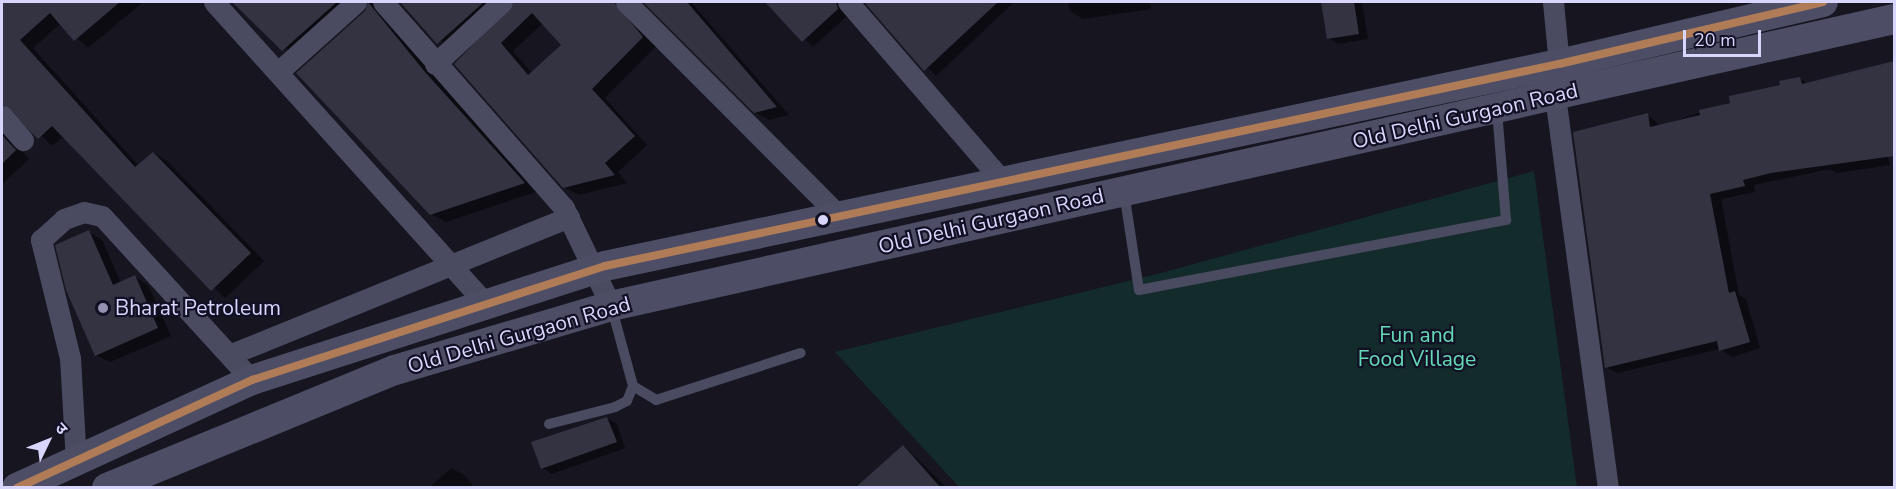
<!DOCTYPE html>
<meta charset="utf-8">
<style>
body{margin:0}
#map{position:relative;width:1896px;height:489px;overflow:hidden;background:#161520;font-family:"Nunito Sans","Noto Sans Devanagari",sans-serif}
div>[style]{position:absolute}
.green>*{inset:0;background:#132b2a}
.shadow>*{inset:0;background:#0007}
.building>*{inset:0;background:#343342}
.lane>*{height:10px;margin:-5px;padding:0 5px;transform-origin:5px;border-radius:5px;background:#4a4b61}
.street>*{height:21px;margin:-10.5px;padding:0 10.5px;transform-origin:10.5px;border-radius:10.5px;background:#4a4b61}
.secondary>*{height:30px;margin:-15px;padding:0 15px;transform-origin:15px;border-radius:15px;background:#4d4e66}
.bus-1>*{height:8px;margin:-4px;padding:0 4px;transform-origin:4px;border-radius:4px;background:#b07c57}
.dots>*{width:16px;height:16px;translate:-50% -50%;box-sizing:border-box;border:3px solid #121025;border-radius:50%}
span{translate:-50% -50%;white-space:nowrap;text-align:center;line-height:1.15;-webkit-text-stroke:4.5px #121025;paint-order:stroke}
.street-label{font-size:21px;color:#d8d6fd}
.poi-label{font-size:21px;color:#d8d6fd}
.left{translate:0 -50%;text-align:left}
.park-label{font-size:21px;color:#65dab6}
.frame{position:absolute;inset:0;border:3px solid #d8d6fd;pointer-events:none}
.north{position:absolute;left:18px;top:411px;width:60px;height:60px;-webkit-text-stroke:4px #121025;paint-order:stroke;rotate:47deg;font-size:16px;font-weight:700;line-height:24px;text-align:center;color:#d8d6fd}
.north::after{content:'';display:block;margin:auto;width:21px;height:27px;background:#d8d6fd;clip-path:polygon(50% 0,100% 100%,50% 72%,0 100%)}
.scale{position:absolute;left:1683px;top:30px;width:78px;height:27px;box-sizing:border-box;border:3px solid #d8d6fd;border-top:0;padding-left:8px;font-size:18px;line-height:21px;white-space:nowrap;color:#d8d6fd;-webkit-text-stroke:4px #121025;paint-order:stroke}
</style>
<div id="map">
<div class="green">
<i style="clip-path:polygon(1534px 171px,1577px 487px,959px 487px,835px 352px,1157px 274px)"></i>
</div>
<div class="shadow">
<i style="clip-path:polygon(2px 2px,143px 2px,88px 48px,61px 23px,33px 48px,139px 166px,154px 153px,167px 161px,264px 261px,225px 298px,64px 136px,52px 146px,19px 114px,5px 133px,29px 159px,2px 184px)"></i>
<i style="clip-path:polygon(237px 2px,360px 2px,297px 58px)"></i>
<i style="clip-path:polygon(366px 2px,389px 2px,538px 191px,446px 222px,431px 214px)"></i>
<i style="clip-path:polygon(402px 2px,506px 2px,452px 51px)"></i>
<i style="clip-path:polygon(evenodd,513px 2px,634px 2px,656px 46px,605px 98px,647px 145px,618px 172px,627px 183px,579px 195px,564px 187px,456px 64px,513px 12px,513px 2px,543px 23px,563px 45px,532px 73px,513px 51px,543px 23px)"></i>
<i style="clip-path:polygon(646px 2px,691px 2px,789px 115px,769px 120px,755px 112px)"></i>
<i style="clip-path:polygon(767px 2px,849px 2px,848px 15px,813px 47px)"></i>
<i style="clip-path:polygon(865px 2px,1014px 2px,936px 76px)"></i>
<i style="clip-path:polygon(1068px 2px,1150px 2px,1151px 9px,1083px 19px,1070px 11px)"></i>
<i style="clip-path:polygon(1323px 2px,1362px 2px,1368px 39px,1338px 44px,1329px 38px)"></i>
<i style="clip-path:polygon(1894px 65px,1894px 136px,1884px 139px,1890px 165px,1837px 173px,1830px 169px,1754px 185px,1755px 192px,1721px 199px,1739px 295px,1746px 299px,1760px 348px,1732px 357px,1720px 349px,1617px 373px,1606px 367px,1647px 114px,1660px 126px,1800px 79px,1809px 84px)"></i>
<i style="clip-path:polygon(89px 232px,102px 240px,121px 283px,135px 277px,148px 285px,171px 336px,110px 362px,96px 355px)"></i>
<i style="clip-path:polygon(607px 418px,617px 424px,625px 448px,552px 474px,542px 468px)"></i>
<i style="clip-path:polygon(904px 446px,947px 488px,858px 488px)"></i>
<i style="clip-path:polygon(451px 468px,464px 475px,475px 488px,429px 488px)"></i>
</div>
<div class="building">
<i style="clip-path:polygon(2px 2px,120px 2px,74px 41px,50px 13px,20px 40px,135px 167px,153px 152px,251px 253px,211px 291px,52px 126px,38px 139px,2px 104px)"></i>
<i style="clip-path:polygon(232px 2px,337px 2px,282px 51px)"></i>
<i style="clip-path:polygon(368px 2px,425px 72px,525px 183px,430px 215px,296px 73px,365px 11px)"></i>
<i style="clip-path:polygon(400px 2px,484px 2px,437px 44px)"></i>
<i style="clip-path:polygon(evenodd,514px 2px,614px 2px,643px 37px,592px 89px,635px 136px,605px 163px,615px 175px,563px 188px,454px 64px,514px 2px,532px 13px,561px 45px,528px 75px,501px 43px,532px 13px)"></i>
<i style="clip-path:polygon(643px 2px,687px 2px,777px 107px,754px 113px)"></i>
<i style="clip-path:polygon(765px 2px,836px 2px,838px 9px,802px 42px)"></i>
<i style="clip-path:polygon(864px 2px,998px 2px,924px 71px)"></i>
<i style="clip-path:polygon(1321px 2px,1354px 2px,1359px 34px,1327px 39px)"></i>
<i style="clip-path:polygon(1894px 61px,1894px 156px,1771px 173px,1743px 180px,1745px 186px,1710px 194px,1729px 293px,1735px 291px,1750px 342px,1719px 351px,1717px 341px,1605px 368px,1573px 132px,1648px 113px,1650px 127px,1700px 115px,1699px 110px,1730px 103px,1729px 96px,1780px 85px,1779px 81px,1800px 77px,1802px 84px)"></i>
<i style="clip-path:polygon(2px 135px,16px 150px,2px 164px)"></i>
<i style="clip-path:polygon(89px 230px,113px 285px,135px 275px,158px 328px,95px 356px,66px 290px,55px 245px)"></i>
<i style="clip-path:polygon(607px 417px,617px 442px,541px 469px,531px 442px)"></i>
<i style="clip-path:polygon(903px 445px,941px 488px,855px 488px)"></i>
</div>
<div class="lane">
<i style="left:1124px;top:192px;width:99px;rotate:81.3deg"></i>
<i style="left:1139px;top:290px;width:374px;rotate:-10.8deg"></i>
<i style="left:1506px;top:220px;width:109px;rotate:-94.7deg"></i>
<i style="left:612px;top:309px;width:80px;rotate:74.7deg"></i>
<i style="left:633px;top:386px;width:27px;rotate:31deg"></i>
<i style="left:656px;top:400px;width:152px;rotate:-18deg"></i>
<i style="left:549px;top:424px;width:68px;rotate:-14.4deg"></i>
<i style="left:615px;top:407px;width:13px;rotate:-27deg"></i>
<i style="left:627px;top:401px;width:16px;rotate:-68deg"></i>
</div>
<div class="street">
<i style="left:214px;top:2px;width:409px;rotate:48deg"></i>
<i style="left:383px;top:2px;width:274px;rotate:48.7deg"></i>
<i style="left:564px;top:208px;width:109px;rotate:64.4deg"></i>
<i style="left:626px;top:2px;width:302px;rotate:45.1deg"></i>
<i style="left:848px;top:2px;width:234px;rotate:49.2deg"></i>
<i style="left:1553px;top:2px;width:62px;rotate:84.5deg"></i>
<i style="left:435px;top:64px;width:91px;rotate:-42.8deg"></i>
<i style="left:278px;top:72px;width:105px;rotate:-41.9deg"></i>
<i style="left:1555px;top:96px;width:396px;rotate:82.3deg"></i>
<i style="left:2px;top:116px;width:32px;rotate:49deg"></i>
<i style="left:229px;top:355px;width:367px;rotate:-22.1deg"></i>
<i style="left:76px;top:462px;width:104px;rotate:-93.3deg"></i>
<i style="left:70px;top:358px;width:122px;rotate:-103.8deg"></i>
<i style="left:41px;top:240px;width:31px;rotate:-42deg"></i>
<i style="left:64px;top:219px;width:21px;rotate:-19deg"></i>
<i style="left:84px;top:212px;width:18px;rotate:13deg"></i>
<i style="left:102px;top:216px;width:222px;rotate:47.6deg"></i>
</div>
<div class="secondary">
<i style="left:17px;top:488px;width:259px;rotate:-24.7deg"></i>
<i style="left:252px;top:380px;width:371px;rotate:-17.9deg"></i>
<i style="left:605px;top:266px;width:975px;rotate:-11.96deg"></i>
<i style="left:1559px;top:64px;width:271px;rotate:-13.2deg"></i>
<i style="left:107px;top:488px;width:311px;rotate:-22.3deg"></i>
<i style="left:395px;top:370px;width:225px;rotate:-16.5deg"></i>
<i style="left:611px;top:306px;width:1315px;rotate:-12.61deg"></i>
</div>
<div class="bus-1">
<i style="left:17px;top:488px;width:259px;rotate:-24.7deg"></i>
<i style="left:252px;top:380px;width:371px;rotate:-17.9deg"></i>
<i style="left:605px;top:266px;width:975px;rotate:-11.96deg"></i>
<i style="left:1559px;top:64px;width:271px;rotate:-13.2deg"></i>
</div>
<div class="dots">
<i style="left:823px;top:220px;background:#d8d6fd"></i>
<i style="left:103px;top:308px;background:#9492b0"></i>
</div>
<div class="street-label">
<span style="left:1465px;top:116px;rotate:-13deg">Old Delhi Gurgaon Road</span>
<span style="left:991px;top:221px;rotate:-13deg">Old Delhi Gurgaon Road</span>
<span style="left:519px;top:335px;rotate:-16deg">Old Delhi Gurgaon Road</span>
</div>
<div class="poi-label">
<span class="left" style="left:115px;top:308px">Bharat Petroleum</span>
</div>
<div class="park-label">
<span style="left:1417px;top:347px">Fun and<br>Food Village</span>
</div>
<div class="frame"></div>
<div class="north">उ</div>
<div class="scale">20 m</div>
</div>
